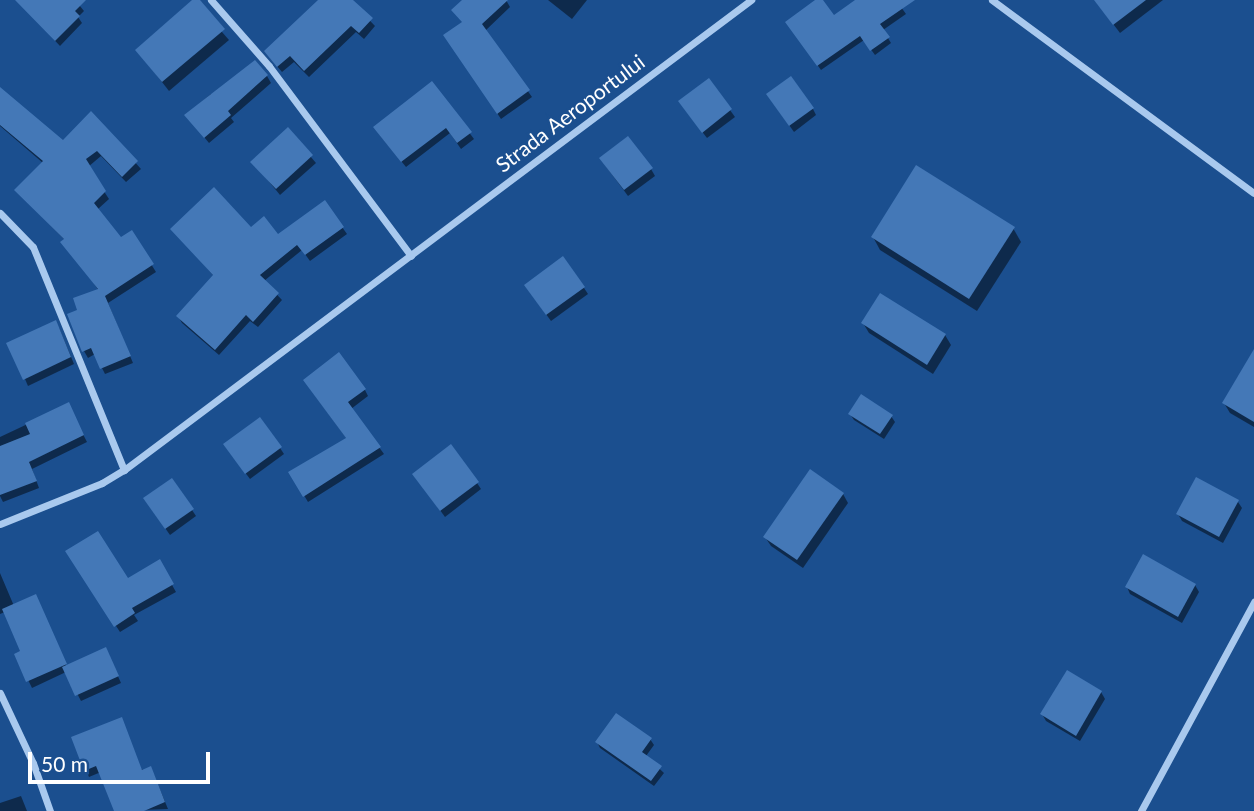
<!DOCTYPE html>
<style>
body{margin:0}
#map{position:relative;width:1254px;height:811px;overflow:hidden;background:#1b4f8f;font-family:Lato,sans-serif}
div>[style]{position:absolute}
.shadow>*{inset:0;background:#0007}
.building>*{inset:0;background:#4478b7}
.minor>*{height:7px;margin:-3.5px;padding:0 3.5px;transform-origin:3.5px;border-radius:3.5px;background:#a9c9ee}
span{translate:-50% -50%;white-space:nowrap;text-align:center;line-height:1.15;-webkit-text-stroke:5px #1b4f8f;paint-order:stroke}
.street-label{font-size:21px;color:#fff}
.scale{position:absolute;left:28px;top:752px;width:182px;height:32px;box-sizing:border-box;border:4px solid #fff;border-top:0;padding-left:9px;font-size:21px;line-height:24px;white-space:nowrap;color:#fff;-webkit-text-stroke:5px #1b4f8f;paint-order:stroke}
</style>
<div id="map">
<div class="shadow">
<i style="clip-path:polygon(75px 0,84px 11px,78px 17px,82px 23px,60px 46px,18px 1px)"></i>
<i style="clip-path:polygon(194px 0,229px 40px,169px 91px,137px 50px)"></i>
<i style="clip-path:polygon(321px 0,350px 0,375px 26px,364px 39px,356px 32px,309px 77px,294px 62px,282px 72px,270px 58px)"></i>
<i style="clip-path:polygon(465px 0,506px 0,510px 7px,485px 31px,532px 97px,501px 119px,449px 41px,463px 23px)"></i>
<i style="clip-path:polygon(548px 0,587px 0,572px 19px)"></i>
<i style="clip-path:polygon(818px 0,833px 18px,858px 0,896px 0,906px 14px,883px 30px,891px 43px,875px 55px,864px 40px,821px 70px,791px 28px)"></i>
<i style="clip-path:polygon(1095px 0,1163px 0,1120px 33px)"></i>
<i style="clip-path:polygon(267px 76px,271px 83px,231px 118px,234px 122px,209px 143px,186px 115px,211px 94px,214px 97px)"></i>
<i style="clip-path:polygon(709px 81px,735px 117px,707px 138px,684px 108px)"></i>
<i style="clip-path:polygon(432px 83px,474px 139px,461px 149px,450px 133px,406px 167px,379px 134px)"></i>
<i style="clip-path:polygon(0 101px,63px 142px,91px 113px,141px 169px,126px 182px,101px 156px,88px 167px,109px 199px,98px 209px,121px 239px,131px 232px,156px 272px,108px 303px,133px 363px,105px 374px,95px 354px,88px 358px,84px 351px,69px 315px,79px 311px,99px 291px,65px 240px,16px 190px,43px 163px,0 126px)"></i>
<i style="clip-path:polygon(772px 101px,813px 109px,816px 115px,794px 132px)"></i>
<i style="clip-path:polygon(288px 130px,316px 163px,280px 195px,253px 162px)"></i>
<i style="clip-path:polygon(605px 165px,651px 169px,655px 176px,628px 196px)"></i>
<i style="clip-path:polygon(325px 203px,347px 234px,310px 261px,302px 250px,264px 281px,282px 300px,258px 327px,250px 321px,219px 355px,182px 323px,178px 316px,214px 276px,172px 229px,251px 229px,278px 236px)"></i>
<i style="clip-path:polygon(1013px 228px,1021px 242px,977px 311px,880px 250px,873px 237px)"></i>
<i style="clip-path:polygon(584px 288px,588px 294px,551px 321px,530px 292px)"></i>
<i style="clip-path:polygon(863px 323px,945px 335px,951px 345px,933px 374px,869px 333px)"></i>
<i style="clip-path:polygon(59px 328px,74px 364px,28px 386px,25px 379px)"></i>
<i style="clip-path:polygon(1254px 358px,1254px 427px,1230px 413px,1224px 403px)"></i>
<i style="clip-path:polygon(309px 387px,365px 390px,368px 396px,351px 409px,384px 454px,308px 502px,290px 472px,347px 439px)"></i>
<i style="clip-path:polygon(68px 405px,87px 442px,32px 469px,39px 488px,3px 502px,0 496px,0 437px)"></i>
<i style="clip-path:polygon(850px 414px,891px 416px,895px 422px,884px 439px,854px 420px)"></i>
<i style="clip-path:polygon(280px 448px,284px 454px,250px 479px,229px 451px)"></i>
<i style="clip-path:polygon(418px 480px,477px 483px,481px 489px,445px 517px)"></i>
<i style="clip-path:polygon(843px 494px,848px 503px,803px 568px,771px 546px,765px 537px)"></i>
<i style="clip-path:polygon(1238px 502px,1242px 508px,1223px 543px,1182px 521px,1178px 514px)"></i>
<i style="clip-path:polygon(149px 505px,192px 510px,196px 516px,170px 535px)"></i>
<i style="clip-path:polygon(71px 558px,127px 580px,159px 562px,176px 592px,134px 615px,138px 621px,120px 632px)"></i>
<i style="clip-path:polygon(0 573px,14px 606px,39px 603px,67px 667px,109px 656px,121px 683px,81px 701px,66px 672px,32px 688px,16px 655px,23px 652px,5px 612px,0 614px)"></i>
<i style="clip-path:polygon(1195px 585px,1199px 592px,1182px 623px,1130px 594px,1127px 587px)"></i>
<i style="clip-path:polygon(1067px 672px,1101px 692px,1105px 699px,1080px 741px,1046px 721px,1042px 714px)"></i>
<i style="clip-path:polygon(73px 738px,154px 775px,168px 809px,116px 811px,101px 772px,89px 777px)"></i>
<i style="clip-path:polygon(650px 739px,654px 745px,646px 756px,664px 773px,654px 786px,600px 748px,597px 742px)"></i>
<i style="clip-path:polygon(21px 796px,27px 811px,0 811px,0 803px)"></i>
</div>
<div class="building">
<i style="clip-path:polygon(15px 0,86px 0,75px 11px,80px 16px,55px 41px)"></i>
<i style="clip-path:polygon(192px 0,200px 0,225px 29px,162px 82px,135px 50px)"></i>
<i style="clip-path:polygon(318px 0,353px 0,373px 18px,359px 33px,351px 26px,304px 71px,290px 56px,277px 67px,264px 51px)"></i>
<i style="clip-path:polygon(462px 0,508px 0,482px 24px,530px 90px,497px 114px,443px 35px,462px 22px,451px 10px)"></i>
<i style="clip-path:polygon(815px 0,823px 0,834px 15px,855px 0,915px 0,880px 24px,890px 37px,870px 51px,860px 36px,817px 66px,785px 22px)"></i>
<i style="clip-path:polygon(1094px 0,1146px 0,1113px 25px)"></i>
<i style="clip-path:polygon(255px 60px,268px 75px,228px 111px,231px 115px,204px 138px,184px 115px)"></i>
<i style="clip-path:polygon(791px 76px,814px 108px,789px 126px,766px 94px)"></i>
<i style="clip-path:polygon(709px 78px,732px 109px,702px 133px,678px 101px)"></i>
<i style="clip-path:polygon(432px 81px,472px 132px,457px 143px,446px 128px,401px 162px,373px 127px)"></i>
<i style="clip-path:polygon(0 87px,63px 140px,91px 111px,138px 161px,122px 177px,97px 151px,86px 159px,106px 191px,94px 203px,121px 237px,132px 230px,154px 264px,105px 296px,131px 356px,100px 369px,91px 348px,82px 352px,67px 314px,77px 310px,73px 298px,98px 289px,60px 242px,64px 239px,14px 190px,43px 161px,0 125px)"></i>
<i style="clip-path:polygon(288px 127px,313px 155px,276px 189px,250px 162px)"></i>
<i style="clip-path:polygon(628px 136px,653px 168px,624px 190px,599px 158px)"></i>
<i style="clip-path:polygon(916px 165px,1015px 227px,969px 299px,871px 237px)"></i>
<i style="clip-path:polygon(214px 187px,251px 227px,264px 216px,278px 234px,325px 200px,344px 227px,305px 255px,297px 245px,260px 275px,279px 293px,253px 322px,246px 315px,215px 350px,176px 316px,213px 275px,170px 229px)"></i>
<i style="clip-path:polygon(563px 256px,585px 287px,546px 315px,524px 285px)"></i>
<i style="clip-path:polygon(880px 293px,946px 334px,927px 365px,861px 323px)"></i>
<i style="clip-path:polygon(56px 320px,71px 357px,23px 380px,6px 343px)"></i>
<i style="clip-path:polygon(1254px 349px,1254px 422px,1222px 403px)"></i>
<i style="clip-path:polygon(339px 352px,366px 389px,348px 402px,381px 447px,303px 497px,288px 472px,346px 438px,303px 380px)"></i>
<i style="clip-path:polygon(861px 394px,893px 415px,880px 434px,848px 414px)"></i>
<i style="clip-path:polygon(69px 402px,84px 435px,29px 462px,37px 481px,0 495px,0 446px,30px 434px,25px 423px)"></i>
<i style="clip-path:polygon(260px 417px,282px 447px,245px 474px,223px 444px)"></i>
<i style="clip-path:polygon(451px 444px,479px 482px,440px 511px,412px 474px)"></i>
<i style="clip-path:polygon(810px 469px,844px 493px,797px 560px,763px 537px)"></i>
<i style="clip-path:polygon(1196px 477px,1239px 500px,1219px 537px,1176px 514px)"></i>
<i style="clip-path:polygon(172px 478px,194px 509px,165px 529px,143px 498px)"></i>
<i style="clip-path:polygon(98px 531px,128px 578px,160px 559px,174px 584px,132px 608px,135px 613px,114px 627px,65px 551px)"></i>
<i style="clip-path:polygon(1143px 554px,1196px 584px,1178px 617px,1125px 587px)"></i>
<i style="clip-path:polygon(36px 594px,67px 664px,26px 682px,14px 654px,20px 651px,2px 609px)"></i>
<i style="clip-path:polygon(106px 647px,119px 676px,75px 696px,62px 667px)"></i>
<i style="clip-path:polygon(1067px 670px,1102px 691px,1076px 736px,1040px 714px)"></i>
<i style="clip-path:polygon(616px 713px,652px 738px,642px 752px,662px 766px,651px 781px,595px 742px)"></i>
<i style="clip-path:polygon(122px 717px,142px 770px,151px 766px,165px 802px,144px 811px,114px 811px,96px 766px,84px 771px,71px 737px)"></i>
</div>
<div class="minor">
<i style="left:211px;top:0;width:88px;rotate:48.7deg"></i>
<i style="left:269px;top:66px;width:237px;rotate:53.2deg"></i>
<i style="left:992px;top:0;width:325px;rotate:36.4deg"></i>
<i style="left:0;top:213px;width:47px;rotate:45.9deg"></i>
<i style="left:33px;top:247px;width:241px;rotate:67.8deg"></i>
<i style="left:0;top:524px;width:110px;rotate:-21.9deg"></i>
<i style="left:102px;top:483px;width:26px;rotate:-31deg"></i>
<i style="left:124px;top:470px;width:784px;rotate:-36.86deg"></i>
<i style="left:0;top:693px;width:77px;rotate:64.8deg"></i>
<i style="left:33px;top:763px;width:51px;rotate:70.5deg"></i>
<i style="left:1141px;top:811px;width:238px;rotate:-61.6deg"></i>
</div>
<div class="street-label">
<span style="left:570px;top:113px;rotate:-37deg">Strada Aeroportului</span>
</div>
<div class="scale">50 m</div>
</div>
